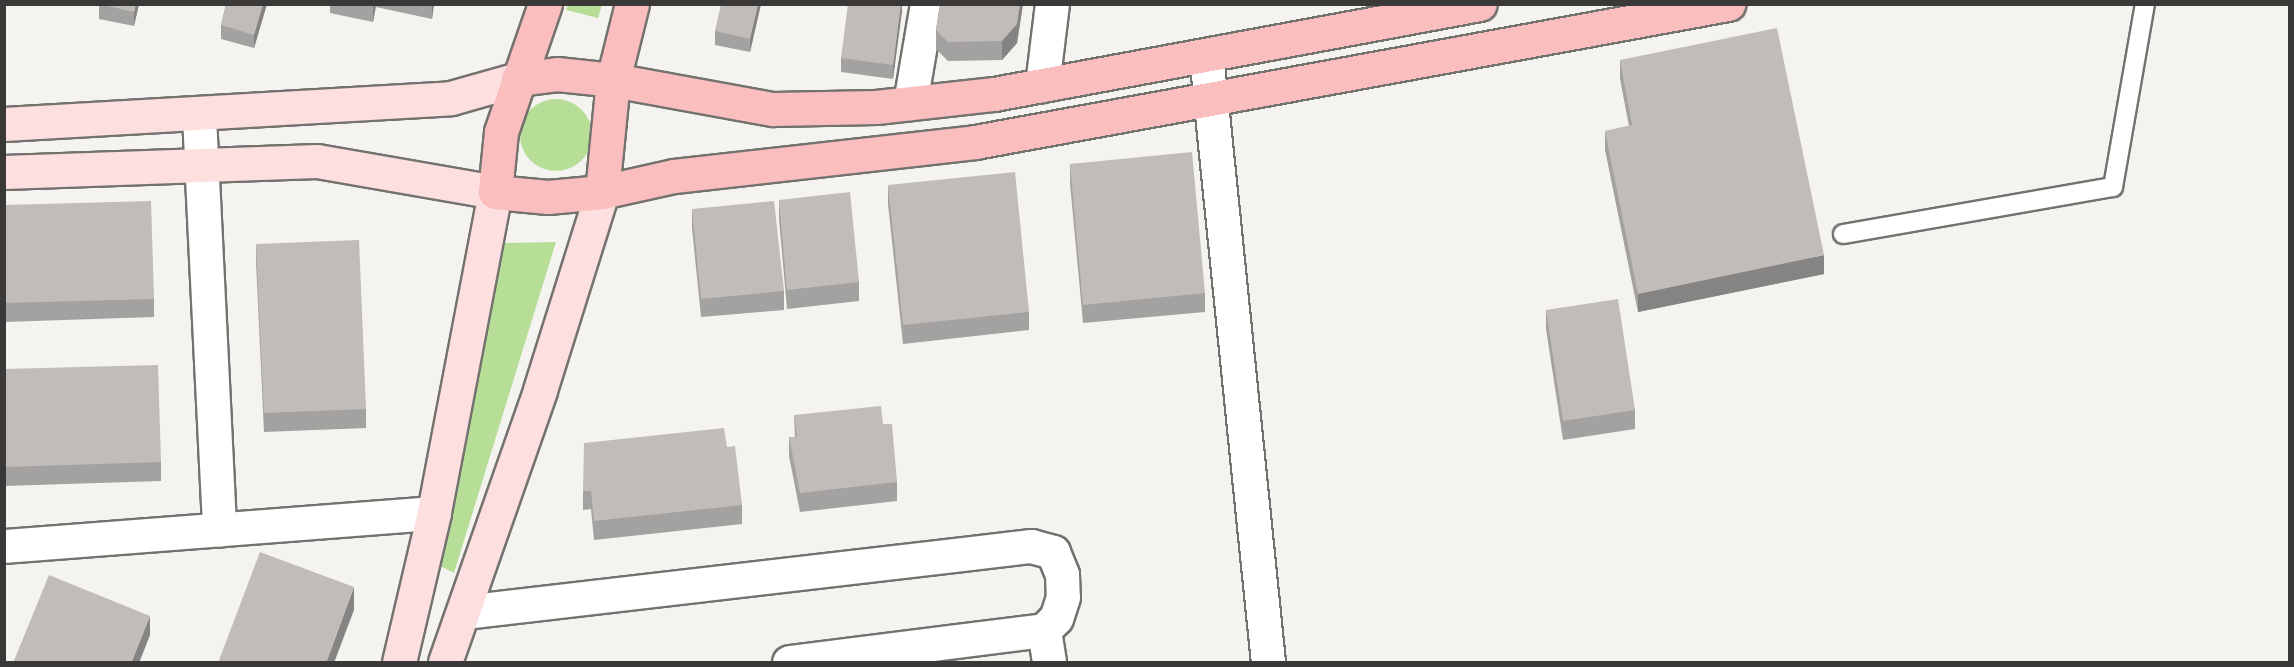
<!DOCTYPE html>
<style>
body{margin:0}
#map{position:relative;width:2294px;height:667px;overflow:hidden;background:#f5f3f0;font-family:"Space Grotesk",sans-serif}
div>[style]{position:absolute}
.green>*{inset:0;background:#b6de96}
.round{border-radius:50%}
.roads{filter:drop-shadow(2px 0 #73726f) drop-shadow(-2px 0 #73726f) drop-shadow(0 2px #73726f) drop-shadow(0 -2px #73726f)}
.lane>*{height:18px;margin:-9px;padding:0 9px;transform-origin:9px;border-radius:9px;background:#fff}
.street>*{height:33px;margin:-16.5px;padding:0 16.5px;transform-origin:16.5px;border-radius:16.5px;background:#fff}
.secondary>*{height:33px;margin:-16.5px;padding:0 16.5px;transform-origin:16.5px;border-radius:16.5px;background:#fcdfde}
.primary>*{height:33px;margin:-16.5px;padding:0 16.5px;transform-origin:16.5px;border-radius:16.5px;background:#fabebe}
.wall>*{inset:0;background:#a4a2a0}
.shaded-wall>*{inset:0;background:#868482}
.building>*{inset:0;background:#bfbcba}
span{translate:-50% -50%;white-space:nowrap;text-align:center;line-height:1.15;-webkit-text-stroke:6px #f5f3f0;paint-order:stroke}
.frame{position:absolute;inset:0;border:6px solid #3a3938;pointer-events:none}
</style>
<div id="map">
<div class="green">
<i style="clip-path:polygon(568px 5px,568px 4px,602px 5px,598px 18px,566px 10px)"></i>
<i class="round" style="left:520px;top:99px;width:72px;height:72px"></i>
<i style="clip-path:polygon(556px 242px,454px 573px,440px 566px,503px 243px)"></i>
</div>
<div class="roads">
<div class="lane">
<i style="left:1843px;top:234px;width:274px;rotate:-9.9deg"></i>
<i style="left:2113px;top:187px;width:186px;rotate:-80.1deg"></i>
</div>
<div class="street">
<i style="left:1206px;top:55px;width:610px;rotate:84.17deg"></i>
<i style="left:1042px;top:85px;width:82px;rotate:-83deg"></i>
<i style="left:910px;top:103px;width:100px;rotate:-80.3deg"></i>
<i style="left:199px;top:116px;width:414px;rotate:87.2deg"></i>
<i style="left:4px;top:546px;width:431px;rotate:-4.4deg"></i>
<i style="left:464px;top:612px;width:571px;rotate:-6.64deg"></i>
<i style="left:1031px;top:546px;width:23px;rotate:15deg"></i>
<i style="left:1053px;top:552px;width:24px;rotate:68deg"></i>
<i style="left:1062px;top:574px;width:23px;rotate:88deg"></i>
<i style="left:1063px;top:597px;width:22px;rotate:108deg"></i>
<i style="left:1056px;top:618px;width:17px;rotate:135deg"></i>
<i style="left:1044px;top:630px;width:257px;rotate:172.8deg"></i>
<i style="left:1044px;top:630px;width:32px;rotate:81deg"></i>
</div>
<div class="secondary">
<i style="left:4px;top:124px;width:448px;rotate:-3.3deg"></i>
<i style="left:451px;top:98px;width:70px;rotate:-15.8deg"></i>
<i style="left:4px;top:172px;width:313px;rotate:-2deg"></i>
<i style="left:317px;top:161px;width:181px;rotate:9.9deg"></i>
<i style="left:495px;top:192px;width:327px;rotate:100.8deg"></i>
<i style="left:434px;top:513px;width:153px;rotate:103.2deg"></i>
<i style="left:445px;top:662px;width:288px;rotate:-70.7deg"></i>
<i style="left:540px;top:390px;width:207px;rotate:-72.6deg"></i>
</div>
<div class="primary">
<i style="left:545px;top:4px;width:135px;rotate:109deg"></i>
<i style="left:501px;top:132px;width:60px;rotate:95.7deg"></i>
<i style="left:495px;top:192px;width:53px;rotate:5.4deg"></i>
<i style="left:548px;top:197px;width:54px;rotate:-5.3deg"></i>
<i style="left:602px;top:192px;width:74px;rotate:-12.5deg"></i>
<i style="left:674px;top:176px;width:303px;rotate:-6.4deg"></i>
<i style="left:975px;top:142px;width:766px;rotate:-10.39deg"></i>
<i style="left:518px;top:79px;width:39px;rotate:-7deg"></i>
<i style="left:557px;top:74px;width:56px;rotate:6.1deg"></i>
<i style="left:613px;top:80px;width:163px;rotate:10.3deg"></i>
<i style="left:773px;top:109px;width:103px;rotate:-1.1deg"></i>
<i style="left:876px;top:107px;width:119px;rotate:-6.3deg"></i>
<i style="left:994px;top:94px;width:494px;rotate:-10.5deg"></i>
<i style="left:602px;top:192px;width:113px;rotate:-84.4deg"></i>
<i style="left:613px;top:80px;width:78px;rotate:-76deg"></i>
</div>
</div>
<div class="wall">
<i style="clip-path:polygon(99px 4px,139px 4px,134px 26px,99px 19px)"></i>
<i style="clip-path:polygon(226px 4px,267px 4px,254px 48px,221px 39px,221px 25px)"></i>
<i style="clip-path:polygon(330px 4px,434px 4px,432px 19px,376px 7px,373px 22px,330px 13px)"></i>
<i style="clip-path:polygon(761px 4px,750px 52px,715px 45px,715px 31px)"></i>
<i style="clip-path:polygon(902px 4px,893px 79px,841px 72px,841px 58px)"></i>
<i style="clip-path:polygon(940px 4px,1023px 4px,1017px 43px,1002px 60px,948px 61px,936px 49px,936px 30px)"></i>
<i style="clip-path:polygon(1620px 60px,1824px 274px,1638px 312px,1605px 150px,1605px 131px,1629px 126px,1620px 79px)"></i>
<i style="clip-path:polygon(1070px 164px,1205px 293px,1205px 312px,1083px 323px,1070px 183px)"></i>
<i style="clip-path:polygon(888px 185px,1029px 312px,1029px 330px,903px 344px,888px 204px)"></i>
<i style="clip-path:polygon(779px 200px,859px 282px,859px 301px,787px 309px,779px 219px)"></i>
<i style="clip-path:polygon(4px 205px,154px 299px,154px 317px,4px 322px)"></i>
<i style="clip-path:polygon(692px 209px,784px 291px,784px 310px,701px 317px,692px 228px)"></i>
<i style="clip-path:polygon(256px 244px,366px 409px,366px 428px,264px 432px,256px 262px)"></i>
<i style="clip-path:polygon(1546px 310px,1635px 410px,1635px 429px,1563px 440px,1546px 329px)"></i>
<i style="clip-path:polygon(4px 369px,161px 462px,161px 481px,4px 486px)"></i>
<i style="clip-path:polygon(794px 415px,883px 424px,897px 482px,897px 501px,800px 512px,789px 456px,789px 437px,795px 437px)"></i>
<i style="clip-path:polygon(727px 447px,742px 505px,742px 524px,594px 540px,591px 509px,583px 510px,583px 491px)"></i>
</div>
<div class="shaded-wall">
<i style="clip-path:polygon(136px 4px,139px 4px,134px 26px,134px 12px)"></i>
<i style="clip-path:polygon(263px 4px,267px 4px,254px 48px,254px 35px)"></i>
<i style="clip-path:polygon(373px 4px,376px 4px,373px 22px)"></i>
<i style="clip-path:polygon(432px 4px,434px 4px,432px 19px)"></i>
<i style="clip-path:polygon(758px 4px,761px 4px,750px 52px,750px 39px)"></i>
<i style="clip-path:polygon(901px 4px,902px 4px,902px 12px,893px 79px,893px 65px)"></i>
<i style="clip-path:polygon(1020px 4px,1023px 4px,1017px 43px,1002px 60px,1002px 41px)"></i>
<i style="clip-path:polygon(1824px 255px,1824px 274px,1638px 312px,1638px 294px)"></i>
<i style="clip-path:polygon(354px 587px,354px 610px,334px 663px,326px 663px)"></i>
<i style="clip-path:polygon(150px 616px,150px 635px,139px 663px,131px 663px)"></i>
</div>
<div class="building">
<i style="clip-path:polygon(99px 4px,136px 4px,134px 12px)"></i>
<i style="clip-path:polygon(226px 4px,263px 4px,254px 35px,221px 25px)"></i>
<i style="clip-path:polygon(721px 4px,758px 4px,750px 39px,715px 31px)"></i>
<i style="clip-path:polygon(848px 4px,901px 4px,893px 65px,841px 58px)"></i>
<i style="clip-path:polygon(940px 4px,1020px 4px,1017px 24px,1002px 41px,948px 42px,936px 30px)"></i>
<i style="clip-path:polygon(1777px 28px,1824px 255px,1638px 294px,1605px 131px,1632px 125px,1620px 60px)"></i>
<i style="clip-path:polygon(1192px 152px,1205px 293px,1083px 305px,1070px 164px)"></i>
<i style="clip-path:polygon(1015px 172px,1029px 312px,903px 325px,888px 185px)"></i>
<i style="clip-path:polygon(850px 192px,859px 282px,787px 290px,779px 200px)"></i>
<i style="clip-path:polygon(151px 201px,154px 299px,4px 303px,4px 205px)"></i>
<i style="clip-path:polygon(774px 201px,784px 291px,701px 299px,692px 209px)"></i>
<i style="clip-path:polygon(359px 240px,366px 409px,264px 413px,256px 244px)"></i>
<i style="clip-path:polygon(1618px 299px,1635px 410px,1563px 421px,1546px 310px)"></i>
<i style="clip-path:polygon(158px 365px,161px 462px,4px 467px,4px 369px)"></i>
<i style="clip-path:polygon(881px 406px,883px 424px,892px 424px,897px 482px,800px 493px,789px 437px,797px 437px,794px 415px)"></i>
<i style="clip-path:polygon(724px 428px,727px 447px,735px 446px,742px 505px,594px 521px,591px 491px,583px 491px,584px 443px)"></i>
<i style="clip-path:polygon(260px 552px,354px 587px,326px 663px,218px 663px)"></i>
<i style="clip-path:polygon(49px 575px,150px 616px,131px 663px,13px 663px)"></i>
</div>
<div class="frame"></div>
</div>
